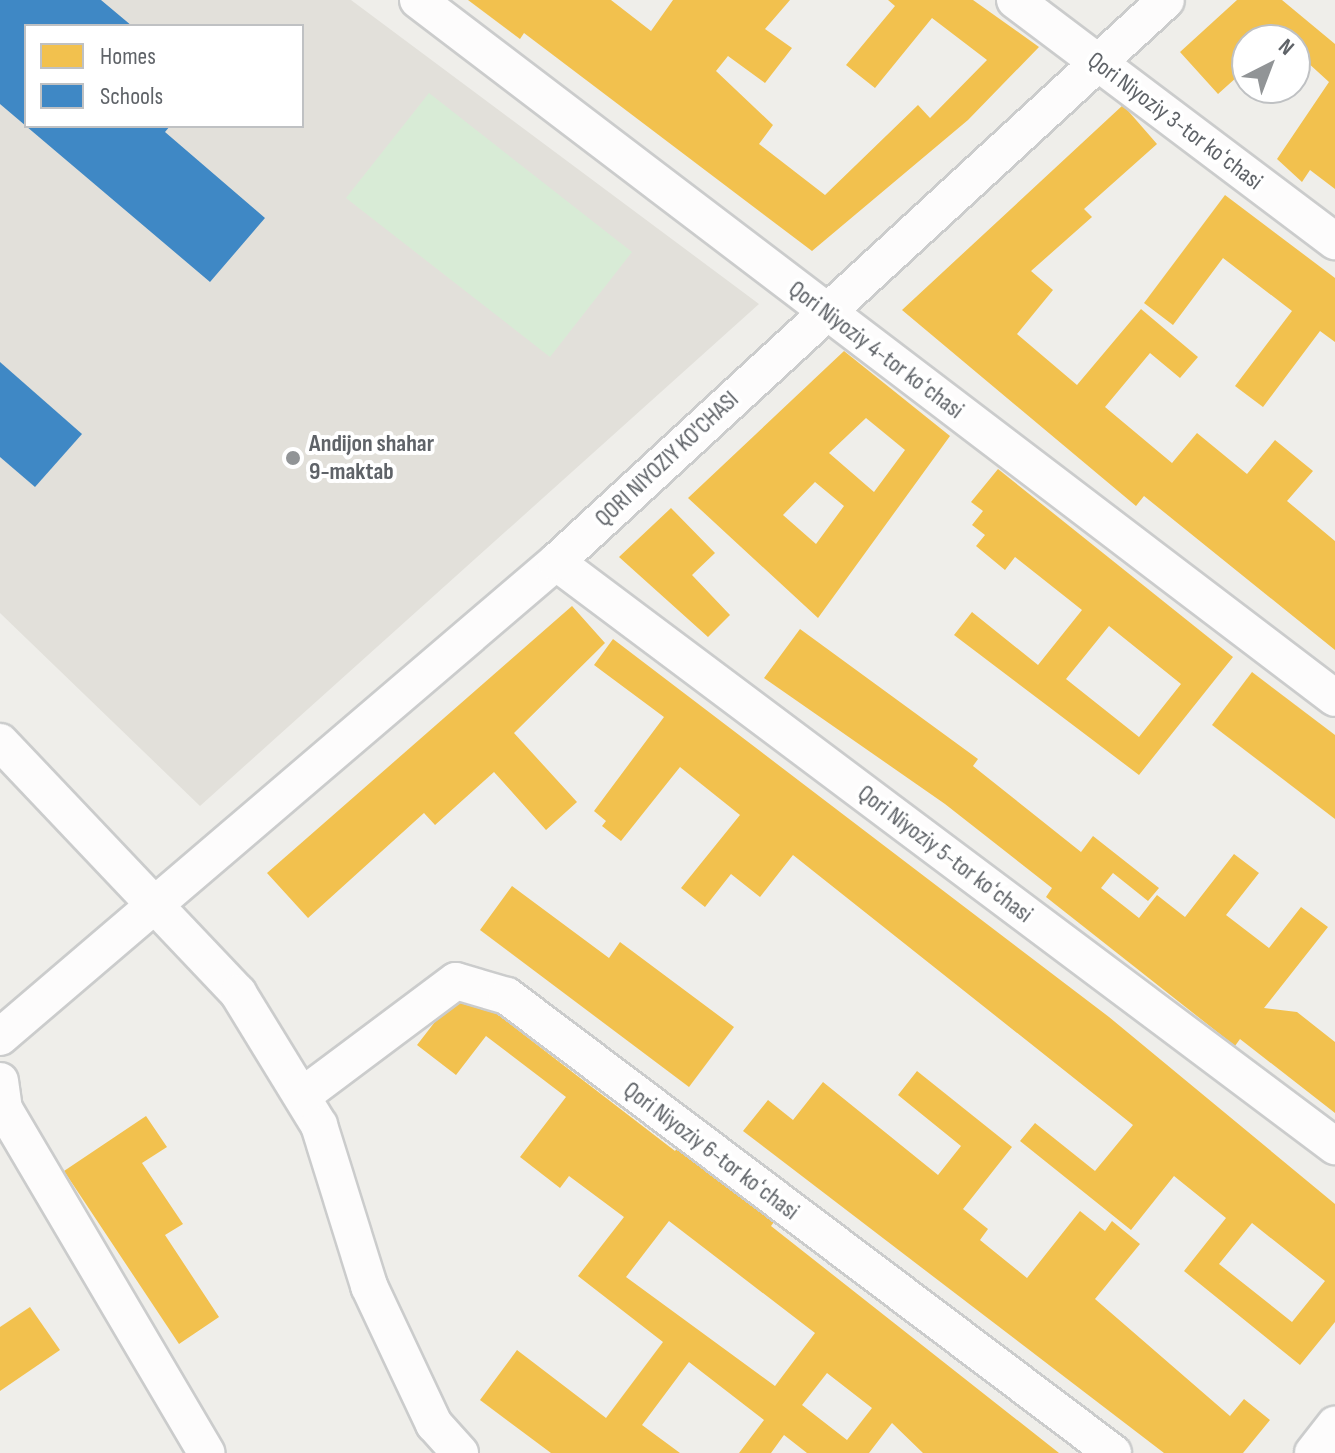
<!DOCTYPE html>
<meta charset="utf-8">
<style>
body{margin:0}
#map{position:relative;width:1335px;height:1453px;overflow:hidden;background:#efeeea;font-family:"Sofia Sans Condensed",sans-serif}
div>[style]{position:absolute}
.education>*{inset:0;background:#e2e0da}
.green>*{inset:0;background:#d8ebd6}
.homes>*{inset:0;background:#f2c14e}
.schools>*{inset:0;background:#3f88c5}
.roads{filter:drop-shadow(2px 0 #cbcccc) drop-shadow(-2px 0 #cbcccc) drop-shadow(0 2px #cbcccc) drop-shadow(0 -2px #cbcccc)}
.minor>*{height:36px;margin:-18px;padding:0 18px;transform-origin:18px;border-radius:18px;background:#fdfcfc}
.dots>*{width:22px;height:22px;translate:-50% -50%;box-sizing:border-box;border:4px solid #fff;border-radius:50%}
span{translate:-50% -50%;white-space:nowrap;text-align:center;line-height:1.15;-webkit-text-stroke:8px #fff;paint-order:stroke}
.street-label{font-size:24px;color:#5f6368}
.poi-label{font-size:24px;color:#5f6368;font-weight:700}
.left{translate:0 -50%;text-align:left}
.legend{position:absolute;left:24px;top:24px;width:280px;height:104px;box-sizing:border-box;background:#fff;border:2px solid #bfc1c3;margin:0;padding:10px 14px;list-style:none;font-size:24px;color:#5f6368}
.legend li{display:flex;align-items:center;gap:16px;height:40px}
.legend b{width:40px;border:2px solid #bfc1c3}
.north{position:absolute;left:1231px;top:24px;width:80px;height:80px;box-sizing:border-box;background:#fff;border:2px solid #bfc1c3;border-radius:50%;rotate:42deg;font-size:22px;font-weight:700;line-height:32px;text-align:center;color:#5f6368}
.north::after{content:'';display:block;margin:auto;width:28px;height:36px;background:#919496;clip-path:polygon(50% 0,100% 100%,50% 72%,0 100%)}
</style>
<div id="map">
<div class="education">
<i style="clip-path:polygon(evenodd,0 0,351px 0,759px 304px,200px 806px,0 613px,0 0,26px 26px,302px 26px,302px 126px,26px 126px,26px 26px)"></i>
</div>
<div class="green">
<i style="clip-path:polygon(429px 93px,632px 252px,550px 357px,346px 198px)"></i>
</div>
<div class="homes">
<i style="clip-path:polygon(468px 0,611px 0,651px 31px,673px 0,790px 0,765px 29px,792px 48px,765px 83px,728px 56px,716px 71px,773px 125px,759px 144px,825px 195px,918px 105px,930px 118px,987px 60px,932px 18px,875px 88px,846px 65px,895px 6px,888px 0,973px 0,1039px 47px,968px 120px,812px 251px,524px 33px,520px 39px)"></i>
<i style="clip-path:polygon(1237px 0,1282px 0,1335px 44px,1335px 189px,1310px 170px,1302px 182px,1277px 159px,1329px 82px,1295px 51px,1295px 40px,1247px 40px,1247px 68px,1218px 94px,1180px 52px)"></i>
<i style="clip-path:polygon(1123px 105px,1157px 144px,1084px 209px,1092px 217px,1031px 271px,1053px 290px,1017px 334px,1077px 385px,1141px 309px,1198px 357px,1180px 378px,1150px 353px,1105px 407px,1172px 463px,1197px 433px,1247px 474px,1275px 440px,1313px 471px,1287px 501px,1335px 541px,1335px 650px,1144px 496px,1136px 506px,902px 310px)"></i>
<i style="clip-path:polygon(1225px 195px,1335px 278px,1335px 342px,1320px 331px,1263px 407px,1235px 386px,1292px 311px,1223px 258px,1173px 325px,1144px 303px)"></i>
<i style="clip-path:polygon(evenodd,844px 351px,950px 436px,818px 618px,688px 498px,844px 351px,866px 418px,905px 450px,874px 492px,829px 453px,866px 418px,844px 351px,815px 482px,844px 506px,816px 544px,783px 515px,815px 482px)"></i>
<i style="clip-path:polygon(evenodd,998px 469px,1233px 657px,1139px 775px,954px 635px,972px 612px,1038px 665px,1082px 610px,1015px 557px,1005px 570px,976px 546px,985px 535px,972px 525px,983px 511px,971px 502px,998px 469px,1109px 626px,1181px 684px,1139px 737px,1066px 679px,1109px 626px)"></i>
<i style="clip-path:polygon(671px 508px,715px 553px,692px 575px,730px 615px,708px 637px,619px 557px)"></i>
<i style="clip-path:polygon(572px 606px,605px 643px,514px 733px,577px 802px,546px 830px,494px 772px,435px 825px,424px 813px,308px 918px,267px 873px)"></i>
<i style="clip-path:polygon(800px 629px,978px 759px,973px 766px,1081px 852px,1093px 836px,1159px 888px,1148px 901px,1113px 873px,1101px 888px,1139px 918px,1157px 895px,1185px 917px,1234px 854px,1259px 873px,1226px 915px,1269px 948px,1301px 907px,1328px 927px,1264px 1008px,1297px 1012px,1335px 1042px,1335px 1113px,1240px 1039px,1235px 1046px,1046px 897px,1052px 888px,945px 804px,764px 678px)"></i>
<i style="clip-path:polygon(evenodd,613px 639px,1109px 1017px,1335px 1204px,1335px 1322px,1300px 1365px,1184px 1271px,1226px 1218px,1174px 1176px,1131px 1230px,1020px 1141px,1035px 1123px,1095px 1171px,1133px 1125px,793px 855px,760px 897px,731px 874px,705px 907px,681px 888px,740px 815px,680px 767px,621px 841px,602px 826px,606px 821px,594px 811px,664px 717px,594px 665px,613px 639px,1252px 1223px,1325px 1281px,1292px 1322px,1219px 1264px,1252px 1223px)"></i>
<i style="clip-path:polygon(1252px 672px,1335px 735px,1335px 819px,1212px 725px)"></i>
<i style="clip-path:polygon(512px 886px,609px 958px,620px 942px,734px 1027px,689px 1087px,480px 930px)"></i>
<i style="clip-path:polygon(evenodd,462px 987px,675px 1151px,680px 1144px,777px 1218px,771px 1226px,1059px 1453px,923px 1453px,892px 1423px,869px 1453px,807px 1453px,784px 1435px,771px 1453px,739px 1453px,764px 1420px,689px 1362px,642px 1425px,680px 1453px,551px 1453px,480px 1400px,517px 1350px,606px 1418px,663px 1342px,578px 1276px,624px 1217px,569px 1176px,560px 1188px,520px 1157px,566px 1097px,486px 1036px,456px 1075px,417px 1045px,462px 987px,669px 1221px,815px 1333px,775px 1386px,626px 1277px,669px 1221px,462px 987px,827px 1373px,872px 1408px,847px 1440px,802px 1405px,827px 1373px)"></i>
<i style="clip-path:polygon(917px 1071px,1012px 1147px,963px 1209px,988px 1229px,980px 1240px,1027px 1278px,1080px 1211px,1105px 1231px,1112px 1221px,1140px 1244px,1095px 1299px,1230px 1416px,1244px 1399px,1270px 1420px,1243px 1453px,1164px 1453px,743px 1131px,768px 1100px,793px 1120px,823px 1082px,938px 1175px,961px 1146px,898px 1095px)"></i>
<i style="clip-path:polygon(146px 1116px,167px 1147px,142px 1163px,183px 1224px,165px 1235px,219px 1317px,179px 1344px,64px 1171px)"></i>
<i style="clip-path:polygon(30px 1307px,60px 1350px,0 1391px,0 1327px)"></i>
</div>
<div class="schools">
<i style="clip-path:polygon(0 0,101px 0,132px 26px,26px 26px,26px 126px,170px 126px,165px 132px,265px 218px,210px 282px,0 104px)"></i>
<i style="clip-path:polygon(0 362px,82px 434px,35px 487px,0 457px)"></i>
</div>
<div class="roads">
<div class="minor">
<i style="left:418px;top:0;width:1152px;rotate:37.28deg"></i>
<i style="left:1015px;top:0;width:401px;rotate:37deg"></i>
<i style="left:556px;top:562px;width:974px;rotate:36.86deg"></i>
<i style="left:0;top:742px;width:346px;rotate:46.5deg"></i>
<i style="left:238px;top:993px;width:155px;rotate:58.5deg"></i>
<i style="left:319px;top:1125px;width:169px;rotate:72.7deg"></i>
<i style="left:369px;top:1286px;width:153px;rotate:64.8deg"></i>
<i style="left:434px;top:1424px;width:39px;rotate:48deg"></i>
<i style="left:0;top:1037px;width:731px;rotate:-40.51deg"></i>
<i style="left:556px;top:562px;width:829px;rotate:-42.65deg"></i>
<i style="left:0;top:1081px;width:28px;rotate:82deg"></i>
<i style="left:4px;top:1109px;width:399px;rotate:59.5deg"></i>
<i style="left:302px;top:1096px;width:192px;rotate:-36.8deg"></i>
<i style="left:456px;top:981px;width:53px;rotate:16.4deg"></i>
<i style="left:507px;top:996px;width:759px;rotate:37.02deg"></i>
<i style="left:1313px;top:1453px;width:36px;rotate:-52deg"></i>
</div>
</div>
<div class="dots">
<i style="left:293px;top:458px;background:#919496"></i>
</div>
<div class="street-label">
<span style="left:1175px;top:121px;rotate:37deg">Qori Niyoziy 3-tor koʻchasi</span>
<span style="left:876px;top:350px;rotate:37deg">Qori Niyoziy 4-tor koʻchasi</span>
<span style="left:667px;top:459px;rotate:-43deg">QORI NIYOZIY KO'CHASI</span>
<span style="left:945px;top:854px;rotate:37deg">Qori Niyoziy 5-tor koʻchasi</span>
<span style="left:711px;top:1151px;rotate:37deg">Qori Niyoziy 6-tor koʻchasi</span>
</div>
<div class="poi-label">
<span class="left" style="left:309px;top:458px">Andijon shahar<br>9-maktab</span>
</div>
<ul class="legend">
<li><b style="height:22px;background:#f2c14e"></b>Homes</li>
<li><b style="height:22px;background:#3f88c5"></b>Schools</li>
</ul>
<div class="north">N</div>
</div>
